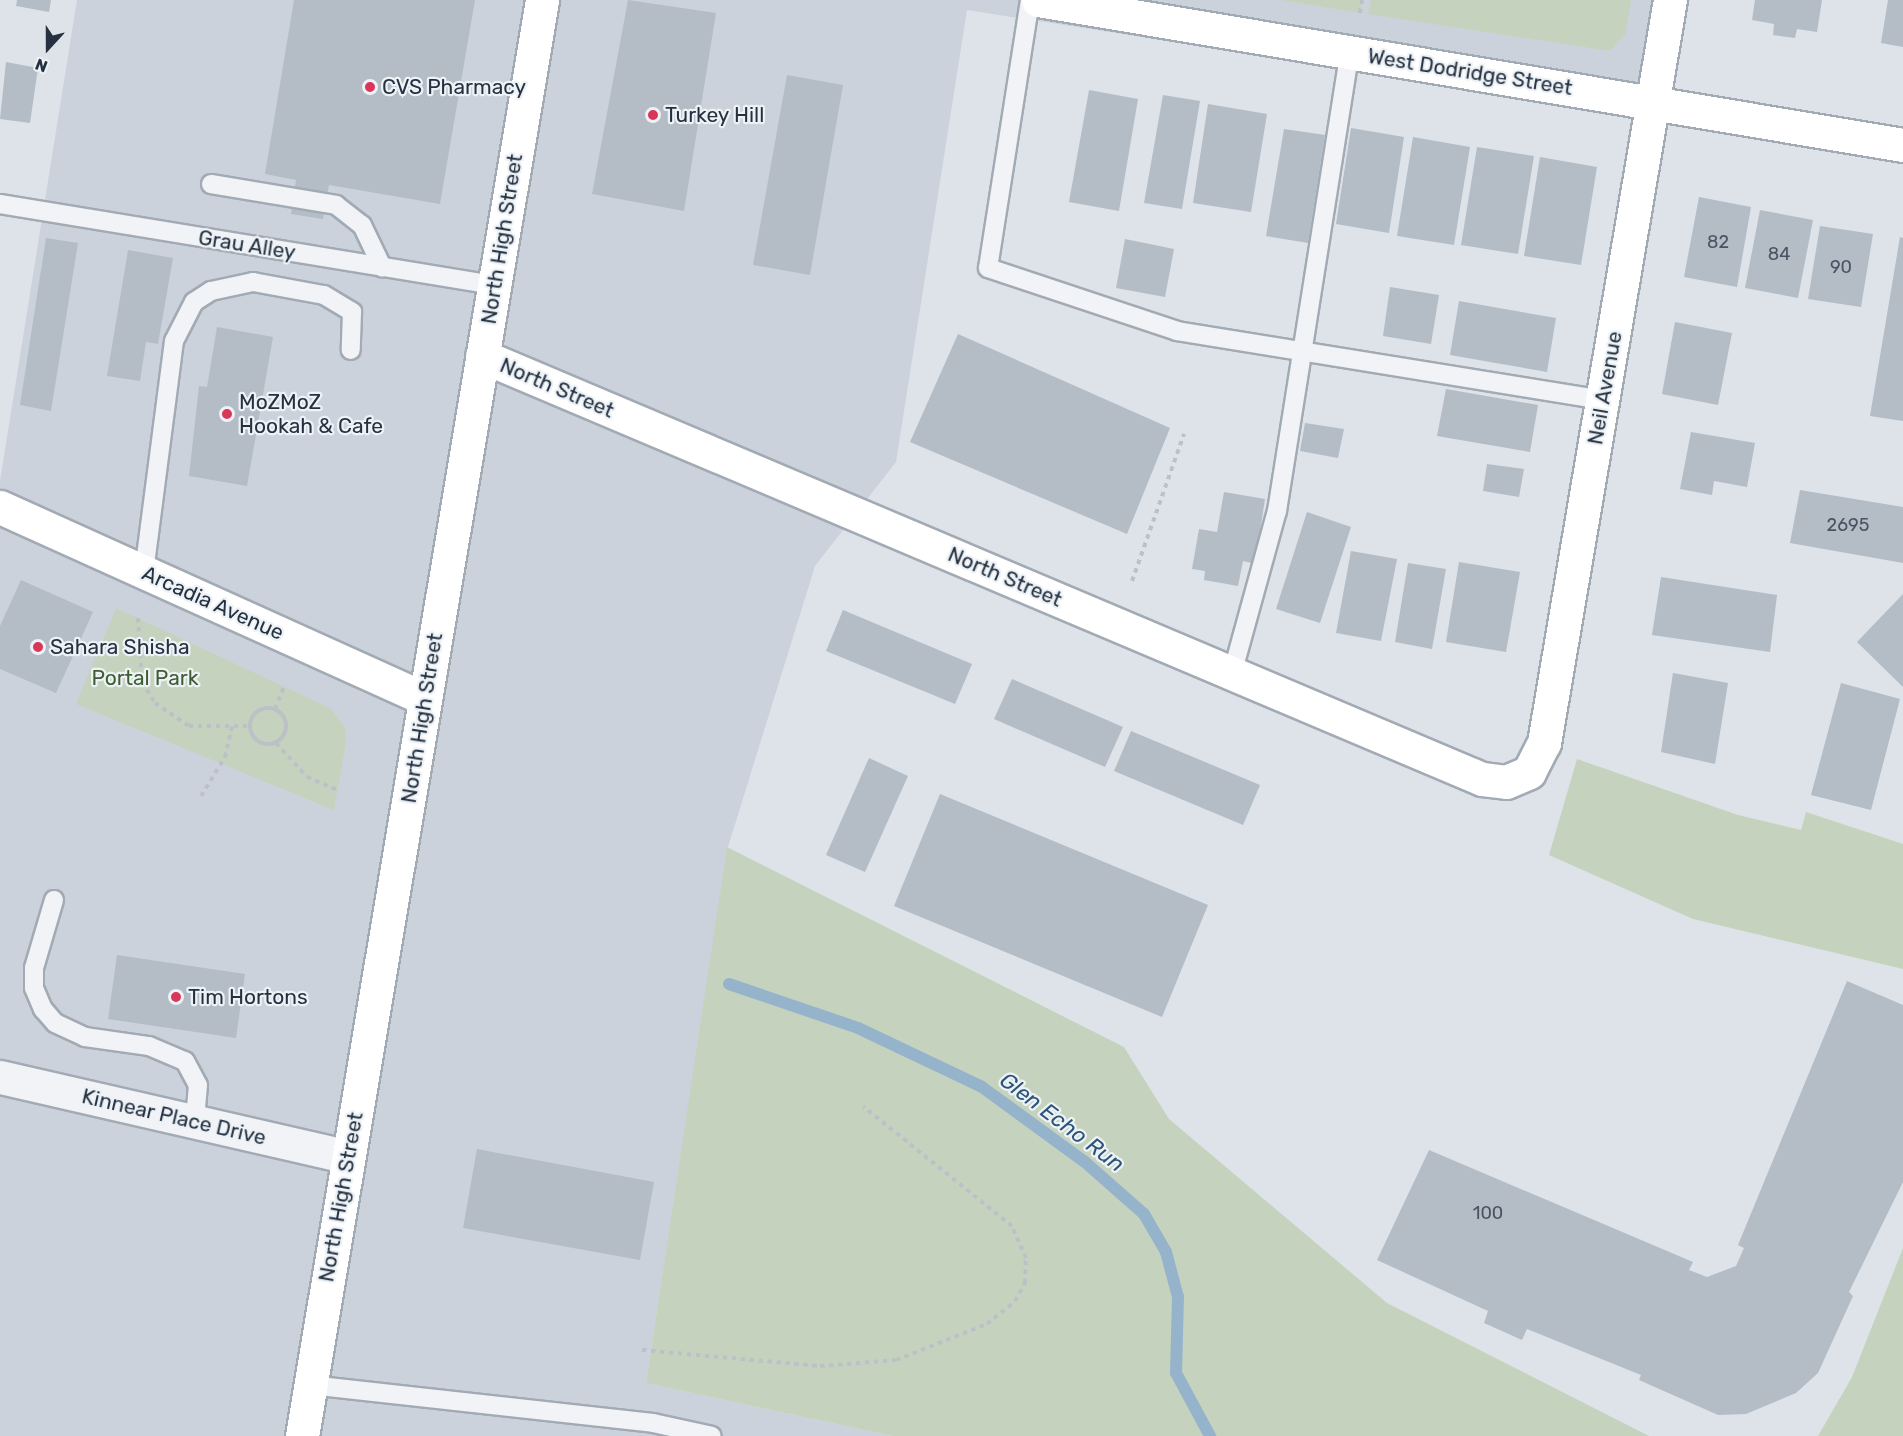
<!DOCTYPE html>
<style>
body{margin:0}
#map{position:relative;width:1903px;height:1436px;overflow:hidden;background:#dde3e9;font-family:Rubik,sans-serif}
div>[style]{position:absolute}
.built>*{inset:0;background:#cbd2db}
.green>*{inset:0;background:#c5d3be}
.stream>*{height:12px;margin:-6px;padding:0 6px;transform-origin:6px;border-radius:6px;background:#95b4cc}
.building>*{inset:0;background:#b4bcc6}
.path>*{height:4px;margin-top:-2px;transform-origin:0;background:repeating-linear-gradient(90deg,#bcc1c8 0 4.5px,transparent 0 9px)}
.path>.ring{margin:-2px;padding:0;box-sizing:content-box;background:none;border:4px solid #bcc1c8;border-radius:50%}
.roads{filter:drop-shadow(2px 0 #a2aab3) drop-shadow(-2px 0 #a2aab3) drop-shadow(0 2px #a2aab3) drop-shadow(0 -2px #a2aab3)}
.lane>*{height:18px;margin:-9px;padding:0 9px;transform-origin:9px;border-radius:9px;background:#f1f3f7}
.street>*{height:33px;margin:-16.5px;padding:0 16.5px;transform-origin:16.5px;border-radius:16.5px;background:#f1f3f7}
.secondary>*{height:33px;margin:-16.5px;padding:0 16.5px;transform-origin:16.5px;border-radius:16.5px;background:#fff}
.primary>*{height:33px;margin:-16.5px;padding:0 16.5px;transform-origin:16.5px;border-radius:16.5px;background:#fff}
.dots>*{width:16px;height:16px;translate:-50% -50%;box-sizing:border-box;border:3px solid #edf2f6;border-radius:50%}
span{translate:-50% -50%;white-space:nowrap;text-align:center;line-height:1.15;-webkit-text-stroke:4.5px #edf2f6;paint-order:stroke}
.number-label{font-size:18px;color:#495462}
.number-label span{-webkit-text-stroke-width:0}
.street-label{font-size:21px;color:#253141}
.poi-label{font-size:21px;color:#253141}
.left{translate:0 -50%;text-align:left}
.park-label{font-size:21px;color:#3d5e31}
.water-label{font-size:22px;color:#2c5478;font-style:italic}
.north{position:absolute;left:18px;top:18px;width:60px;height:60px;-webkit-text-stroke:4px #edf2f6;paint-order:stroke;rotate:201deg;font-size:16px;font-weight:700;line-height:24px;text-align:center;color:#253141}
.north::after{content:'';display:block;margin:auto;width:21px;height:27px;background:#253141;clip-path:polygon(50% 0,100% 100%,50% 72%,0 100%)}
</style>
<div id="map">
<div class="built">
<i style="clip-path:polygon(77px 0,1684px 0,1663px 118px,967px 10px,896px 462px,815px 566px,728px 847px,646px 1383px,892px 1436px,0 1436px,0 481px)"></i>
</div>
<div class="green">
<i style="clip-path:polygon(1281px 0,1362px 0,1360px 13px)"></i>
<i style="clip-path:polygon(1371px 0,1631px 0,1625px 35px,1610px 51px,1368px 14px)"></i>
<i style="clip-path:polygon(116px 608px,330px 708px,345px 727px,346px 742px,334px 810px,76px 704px)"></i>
<i style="clip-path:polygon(1577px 759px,1738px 815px,1801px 830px,1806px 812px,1903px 844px,1903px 969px,1693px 919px,1549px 855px)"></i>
<i style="clip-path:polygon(727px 847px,1124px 1047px,1169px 1119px,1387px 1303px,1649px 1436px,892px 1436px,646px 1383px)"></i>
<i style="clip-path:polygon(1903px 1248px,1903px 1436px,1818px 1436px,1852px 1377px)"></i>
</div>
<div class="stream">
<i style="left:729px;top:984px;width:136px;rotate:18.8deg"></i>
<i style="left:858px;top:1028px;width:137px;rotate:25.4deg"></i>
<i style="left:982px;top:1087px;width:127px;rotate:36.1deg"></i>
<i style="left:1085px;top:1162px;width:79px;rotate:41.4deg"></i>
<i style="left:1144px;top:1214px;width:44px;rotate:59.9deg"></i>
<i style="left:1166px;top:1252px;width:47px;rotate:75.1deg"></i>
<i style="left:1178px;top:1297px;width:76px;rotate:91.5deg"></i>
<i style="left:1176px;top:1373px;width:72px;rotate:61.6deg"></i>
</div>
<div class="building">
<i style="clip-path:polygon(17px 0,51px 0,49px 12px,16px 6px)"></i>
<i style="clip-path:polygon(294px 0,475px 0,440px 204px,329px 185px,323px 219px,291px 214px,296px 180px,265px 174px)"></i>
<i style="clip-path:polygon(628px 0,716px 13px,684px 211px,592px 194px)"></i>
<i style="clip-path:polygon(1755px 0,1822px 0,1817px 32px,1797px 29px,1795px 38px,1773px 35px,1774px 24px,1752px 20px)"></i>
<i style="clip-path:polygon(1888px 0,1903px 0,1903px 47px,1881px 43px)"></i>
<i style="clip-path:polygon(6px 62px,38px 68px,30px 123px,0 119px)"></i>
<i style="clip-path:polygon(787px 75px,843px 85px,810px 275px,753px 265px)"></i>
<i style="clip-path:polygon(1089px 90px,1138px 99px,1119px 211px,1069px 202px)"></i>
<i style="clip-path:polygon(1163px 95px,1200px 101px,1182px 209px,1144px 203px)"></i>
<i style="clip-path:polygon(1208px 104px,1267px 114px,1251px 212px,1193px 203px)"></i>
<i style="clip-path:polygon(1351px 128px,1404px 137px,1389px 233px,1336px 224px)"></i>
<i style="clip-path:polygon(1284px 129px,1325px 135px,1308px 243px,1266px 236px)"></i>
<i style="clip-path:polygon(1413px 137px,1470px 147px,1454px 245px,1397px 236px)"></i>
<i style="clip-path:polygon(1477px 147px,1534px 156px,1518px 254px,1461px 245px)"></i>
<i style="clip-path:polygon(1540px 157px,1597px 167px,1581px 265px,1524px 256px)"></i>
<i style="clip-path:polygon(1699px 197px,1751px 207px,1737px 287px,1684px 277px)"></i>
<i style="clip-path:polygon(1760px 210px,1813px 220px,1798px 298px,1745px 288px)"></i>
<i style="clip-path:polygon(1820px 226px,1873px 234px,1861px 307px,1808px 299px)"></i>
<i style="clip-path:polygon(1900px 237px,1903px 238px,1903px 421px,1870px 416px)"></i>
<i style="clip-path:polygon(46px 238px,78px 243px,51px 411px,20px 405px)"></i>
<i style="clip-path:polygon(1125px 239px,1174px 249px,1165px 297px,1116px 288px)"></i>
<i style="clip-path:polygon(128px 250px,173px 258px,158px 344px,146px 342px,140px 381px,107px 376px)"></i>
<i style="clip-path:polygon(1390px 287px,1439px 295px,1431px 344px,1383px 336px)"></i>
<i style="clip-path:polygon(1459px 301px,1556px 318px,1547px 372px,1450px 355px)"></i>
<i style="clip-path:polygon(1675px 322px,1732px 333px,1718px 405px,1662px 394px)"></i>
<i style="clip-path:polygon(217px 327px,273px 337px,247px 486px,189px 476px,199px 386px,207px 387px)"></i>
<i style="clip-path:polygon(958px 334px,1170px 428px,1127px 534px,910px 442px)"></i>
<i style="clip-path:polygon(1446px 389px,1538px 405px,1530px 452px,1437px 436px)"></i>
<i style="clip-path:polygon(1305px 423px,1344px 429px,1338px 458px,1300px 451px)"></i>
<i style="clip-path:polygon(1691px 432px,1755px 443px,1747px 487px,1714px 481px,1712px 495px,1680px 489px)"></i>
<i style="clip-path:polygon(1487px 464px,1524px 469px,1519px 497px,1483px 491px)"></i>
<i style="clip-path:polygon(1800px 490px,1903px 507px,1903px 563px,1790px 543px)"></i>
<i style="clip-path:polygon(1224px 492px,1265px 499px,1255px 564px,1243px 561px,1238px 586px,1204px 580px,1205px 571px,1192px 569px,1199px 529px,1217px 532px)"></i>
<i style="clip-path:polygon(1307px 512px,1351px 527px,1320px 623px,1276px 609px)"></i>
<i style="clip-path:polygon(1351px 551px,1397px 559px,1381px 641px,1336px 633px)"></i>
<i style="clip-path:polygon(1459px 562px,1520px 572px,1506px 652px,1446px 642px)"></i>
<i style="clip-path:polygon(1408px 563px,1446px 569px,1432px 649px,1395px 642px)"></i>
<i style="clip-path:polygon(1661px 577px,1777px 595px,1770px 652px,1652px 635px)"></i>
<i style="clip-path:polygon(21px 580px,93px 612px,56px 693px,0 669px,0 626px)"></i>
<i style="clip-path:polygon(1903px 594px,1903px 687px,1857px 642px)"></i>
<i style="clip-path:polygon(843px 610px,972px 664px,955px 704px,826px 651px)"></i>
<i style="clip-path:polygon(1673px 673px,1728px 683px,1715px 764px,1661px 752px)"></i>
<i style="clip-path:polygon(1012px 679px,1123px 727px,1105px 767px,994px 719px)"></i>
<i style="clip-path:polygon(1841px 683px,1900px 699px,1871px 810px,1811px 795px)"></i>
<i style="clip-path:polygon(1131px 731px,1260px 785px,1243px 825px,1114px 771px)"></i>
<i style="clip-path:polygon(869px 758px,908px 776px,865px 872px,826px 855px)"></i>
<i style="clip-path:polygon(940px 794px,1208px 905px,1162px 1017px,894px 906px)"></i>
<i style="clip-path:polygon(117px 955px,245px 974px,236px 1038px,108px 1019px)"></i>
<i style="clip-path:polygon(1847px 981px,1903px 1005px,1903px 1182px,1849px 1292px,1853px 1296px,1818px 1373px,1796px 1393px,1746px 1414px,1718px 1415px,1639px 1380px,1641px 1375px,1527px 1329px,1522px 1340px,1484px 1323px,1488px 1311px,1377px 1260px,1429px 1150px,1693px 1262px,1689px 1270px,1707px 1277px,1736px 1266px,1744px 1248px,1738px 1245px)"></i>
<i style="clip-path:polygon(477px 1149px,654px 1182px,640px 1260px,463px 1228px)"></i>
</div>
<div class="path">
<i style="left:1360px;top:13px;width:13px;rotate:-81deg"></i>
<i style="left:1132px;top:581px;width:156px;rotate:-70.5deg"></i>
<i style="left:138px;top:618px;width:64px;rotate:86.4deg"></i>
<i style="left:142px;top:682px;width:25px;rotate:58deg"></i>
<i style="left:155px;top:703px;width:41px;rotate:34.1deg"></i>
<i style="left:189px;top:726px;width:61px"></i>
<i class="ring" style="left:250px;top:708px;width:32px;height:32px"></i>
<i style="left:275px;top:709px;width:24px;rotate:-68deg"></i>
<i style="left:276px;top:743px;width:46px;rotate:47.6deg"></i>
<i style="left:307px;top:777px;width:34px;rotate:23deg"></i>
<i style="left:201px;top:796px;width:46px;rotate:-58.4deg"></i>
<i style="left:225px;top:757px;width:32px;rotate:-77deg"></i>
<i style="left:642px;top:1350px;width:179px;rotate:5.1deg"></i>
<i style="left:820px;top:1366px;width:76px;rotate:-4.5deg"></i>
<i style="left:896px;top:1360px;width:98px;rotate:-21.6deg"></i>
<i style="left:987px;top:1324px;width:36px;rotate:-39deg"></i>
<i style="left:1015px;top:1301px;width:21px;rotate:-61deg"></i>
<i style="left:1025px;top:1283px;width:25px;rotate:-88deg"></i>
<i style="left:1026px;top:1258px;width:35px;rotate:-114deg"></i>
<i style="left:1012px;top:1226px;width:191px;rotate:-141.2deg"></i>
</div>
<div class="roads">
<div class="lane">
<i style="left:1030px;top:0;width:271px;rotate:98.9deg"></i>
<i style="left:988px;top:268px;width:199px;rotate:18.4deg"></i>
<i style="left:1177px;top:331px;width:432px;rotate:9.2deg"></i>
<i style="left:211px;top:184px;width:127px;rotate:9.5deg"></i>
<i style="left:336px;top:205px;width:33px;rotate:38deg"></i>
<i style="left:362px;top:225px;width:47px;rotate:64.5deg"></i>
<i style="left:0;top:204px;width:501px;rotate:9.31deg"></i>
<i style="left:144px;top:572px;width:233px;rotate:-82.6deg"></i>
<i style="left:174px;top:341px;width:44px;rotate:-62.9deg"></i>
<i style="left:194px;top:302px;width:20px;rotate:-33deg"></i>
<i style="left:211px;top:291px;width:43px;rotate:-12.1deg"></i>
<i style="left:253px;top:282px;width:72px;rotate:10.4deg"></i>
<i style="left:324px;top:295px;width:33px;rotate:31deg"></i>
<i style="left:352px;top:312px;width:38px;rotate:92deg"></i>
<i style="left:1232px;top:674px;width:169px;rotate:-74.6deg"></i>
<i style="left:1277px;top:511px;width:465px;rotate:-81deg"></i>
<i style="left:54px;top:900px;width:71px;rotate:106.4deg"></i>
<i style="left:34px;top:968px;width:20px;rotate:90deg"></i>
<i style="left:34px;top:988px;width:23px;rotate:67deg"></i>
<i style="left:43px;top:1009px;width:18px;rotate:49deg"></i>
<i style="left:55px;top:1023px;width:33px;rotate:25deg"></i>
<i style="left:85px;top:1037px;width:65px;rotate:8deg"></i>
<i style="left:149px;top:1046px;width:39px;rotate:23deg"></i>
<i style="left:185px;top:1061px;width:27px;rotate:62deg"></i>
<i style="left:198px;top:1085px;width:37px;rotate:95deg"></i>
<i style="left:310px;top:1385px;width:345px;rotate:6.3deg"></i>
<i style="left:653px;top:1423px;width:60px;rotate:12.4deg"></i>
</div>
<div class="street">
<i style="left:0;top:1077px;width:357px;rotate:12.9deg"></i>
</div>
<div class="secondary">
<i style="left:1038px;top:0;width:877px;rotate:9.52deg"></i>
<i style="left:482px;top:356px;width:1086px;rotate:22.93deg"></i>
<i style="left:1482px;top:779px;width:24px;rotate:7deg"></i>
<i style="left:1506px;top:782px;width:25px;rotate:-23deg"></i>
<i style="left:1529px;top:772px;width:33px;rotate:-63deg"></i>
<i style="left:1544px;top:743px;width:754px;rotate:-80.38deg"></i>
<i style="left:0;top:507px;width:466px;rotate:24.3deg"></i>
</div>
<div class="primary">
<i style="left:302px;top:1436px;width:1456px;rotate:-80.51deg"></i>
</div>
</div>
<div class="dots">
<i style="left:370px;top:87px;background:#da365a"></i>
<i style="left:653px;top:115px;background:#da365a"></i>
<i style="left:227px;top:414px;background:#da365a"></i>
<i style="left:38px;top:647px;background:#da365a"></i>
<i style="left:176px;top:997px;background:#da365a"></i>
</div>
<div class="number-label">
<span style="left:1718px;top:242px">82</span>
<span style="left:1779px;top:254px">84</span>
<span style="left:1841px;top:267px">90</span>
<span style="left:1848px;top:525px">2695</span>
<span style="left:1488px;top:1213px">100</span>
</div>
<div class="street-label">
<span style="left:1470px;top:72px;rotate:9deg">West Dodridge Street</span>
<span style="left:502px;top:239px;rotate:-81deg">North High Street</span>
<span style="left:247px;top:245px;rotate:9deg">Grau Alley</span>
<span style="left:557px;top:388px;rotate:23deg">North Street</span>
<span style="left:1605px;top:388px;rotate:-80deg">Neil Avenue</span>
<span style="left:1005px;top:577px;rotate:23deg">North Street</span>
<span style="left:213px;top:603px;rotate:24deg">Arcadia Avenue</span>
<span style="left:422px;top:718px;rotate:-81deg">North High Street</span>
<span style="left:174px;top:1117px;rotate:13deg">Kinnear Place Drive</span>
<span style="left:341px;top:1197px;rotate:-80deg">North High Street</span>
</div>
<div class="poi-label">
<span class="left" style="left:382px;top:87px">CVS Pharmacy</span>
<span class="left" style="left:665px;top:115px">Turkey Hill</span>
<span class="left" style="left:239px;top:414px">MoZMoZ<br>Hookah &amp; Cafe</span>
<span class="left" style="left:50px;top:647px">Sahara Shisha</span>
<span class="left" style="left:188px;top:997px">Tim Hortons</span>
</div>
<div class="park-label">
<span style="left:145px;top:678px">Portal Park</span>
</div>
<div class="water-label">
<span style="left:1062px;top:1122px;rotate:37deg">Glen Echo Run</span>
</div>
<div class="north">N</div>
</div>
